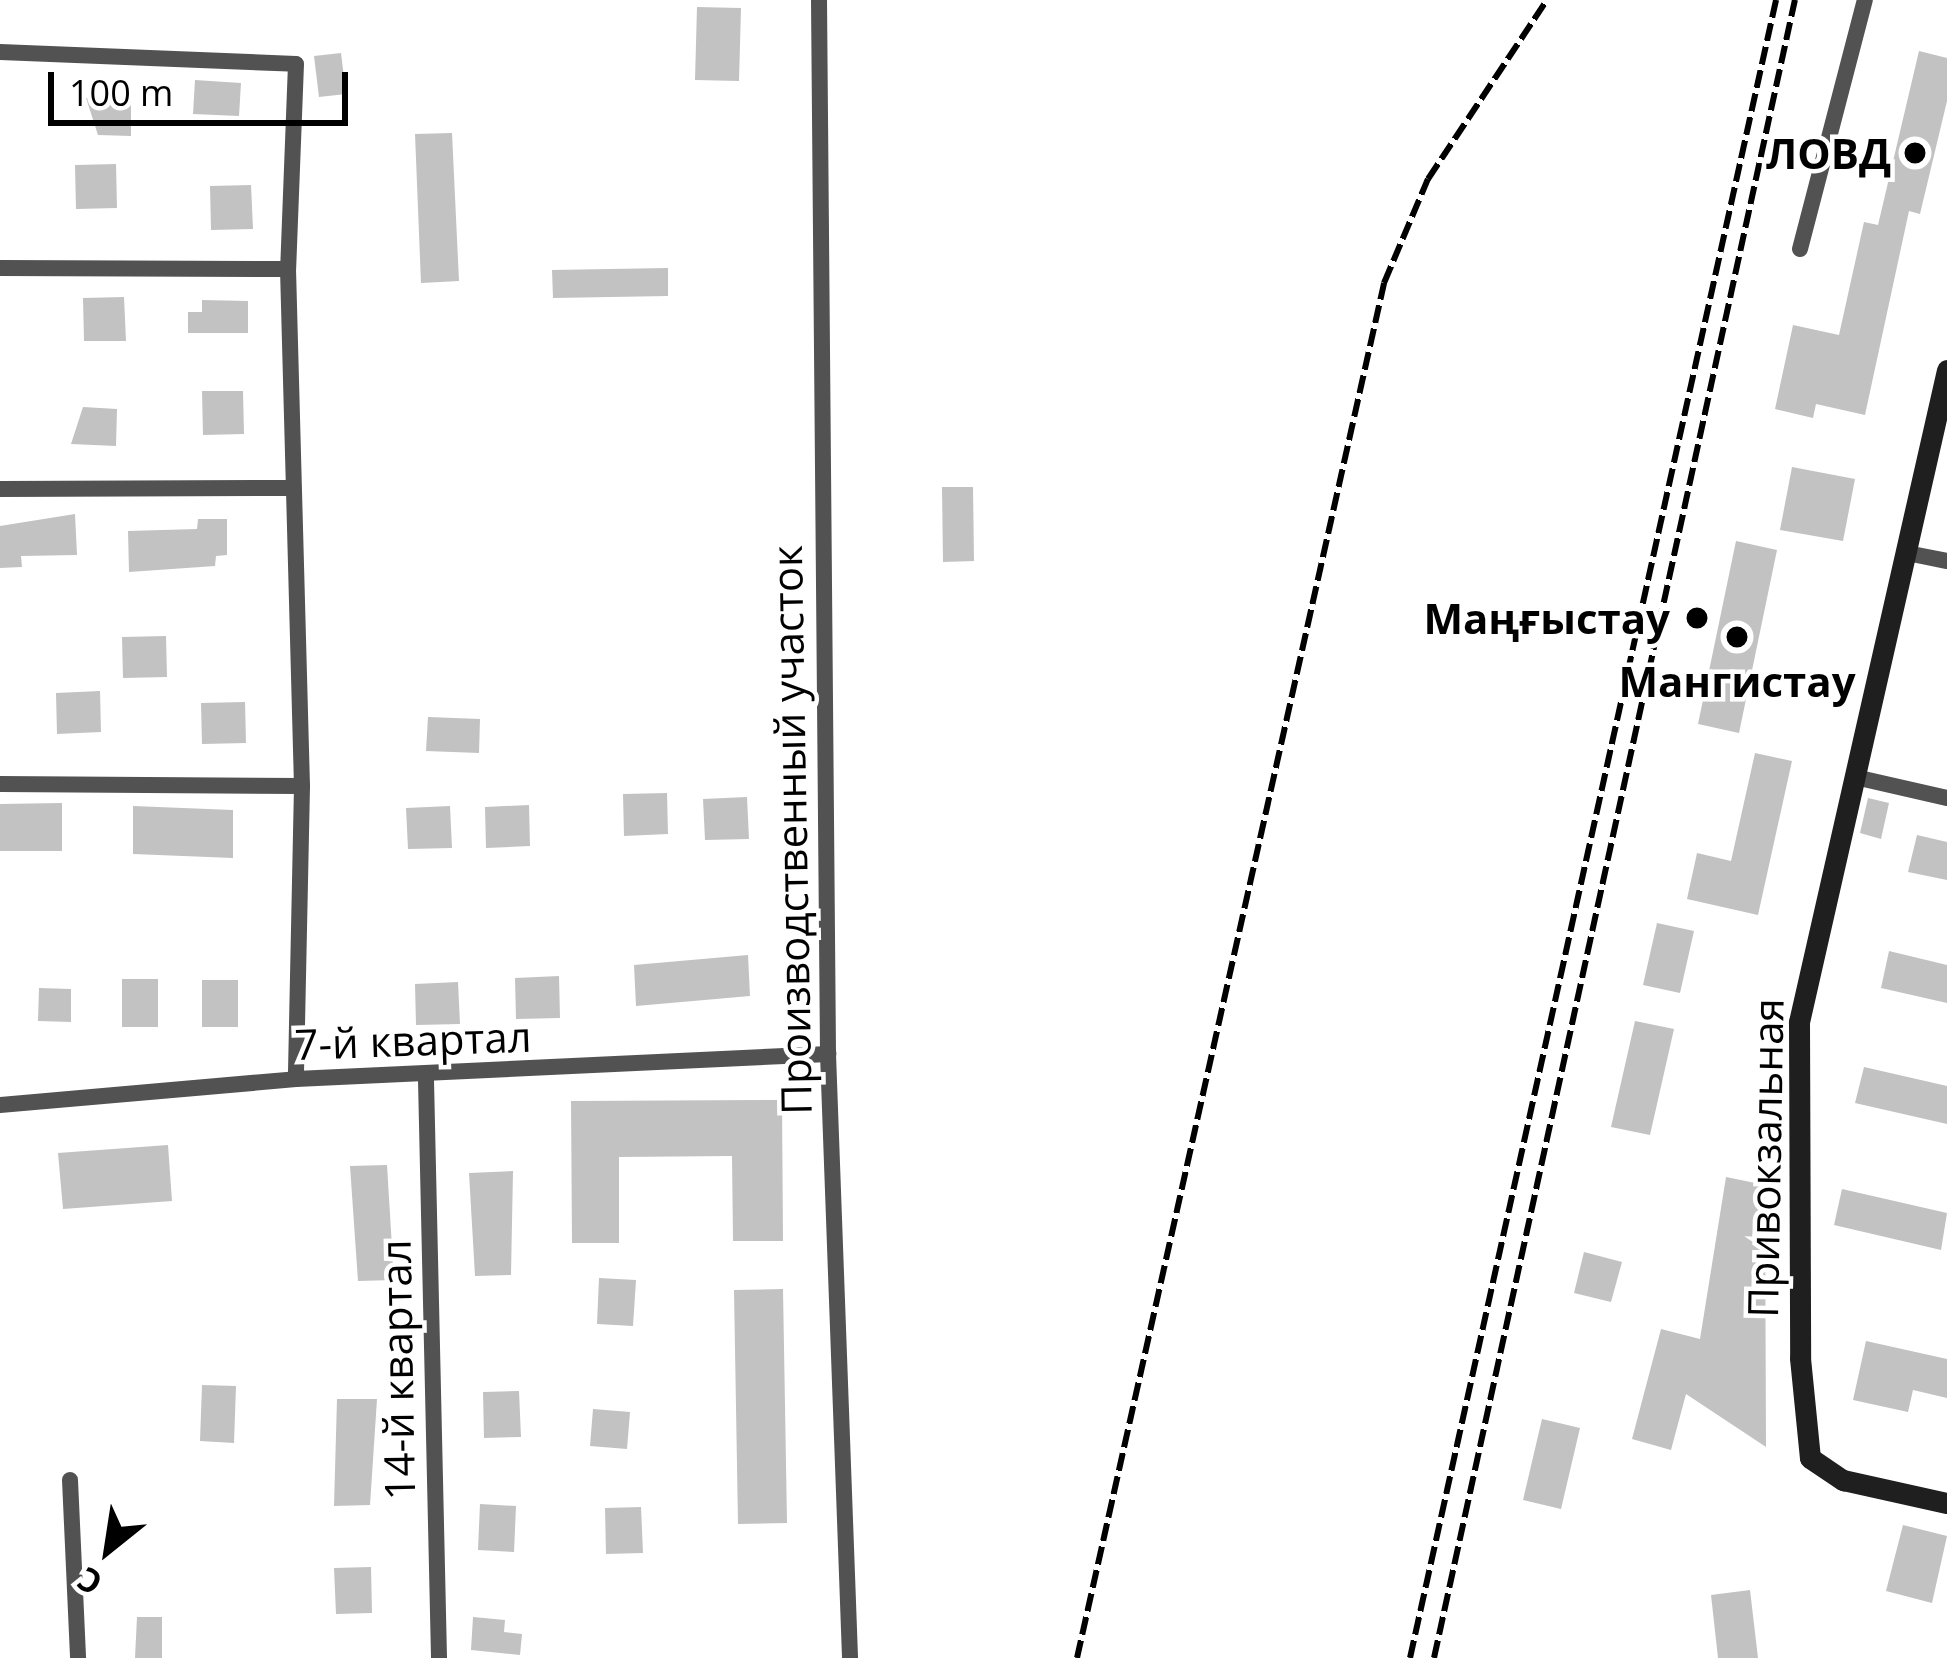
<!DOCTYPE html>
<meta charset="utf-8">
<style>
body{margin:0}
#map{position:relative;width:1947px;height:1658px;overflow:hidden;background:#fff;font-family:"Open Sans",sans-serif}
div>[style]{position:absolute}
.building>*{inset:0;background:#c2c2c2}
.street>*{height:16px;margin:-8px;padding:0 8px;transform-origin:8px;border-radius:8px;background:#525252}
.secondary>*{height:21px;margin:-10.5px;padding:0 10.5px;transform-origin:10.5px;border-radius:10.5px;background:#1f1f1f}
.rail>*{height:6px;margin-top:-3px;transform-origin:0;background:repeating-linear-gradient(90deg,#000 0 18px,transparent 0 24px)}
.dots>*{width:33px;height:33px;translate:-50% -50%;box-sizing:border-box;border:6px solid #fff;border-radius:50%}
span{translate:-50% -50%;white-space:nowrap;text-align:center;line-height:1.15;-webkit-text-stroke:9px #fff;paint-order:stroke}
.poi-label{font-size:42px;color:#000;font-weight:700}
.right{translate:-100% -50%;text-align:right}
.street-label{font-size:42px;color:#000}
.north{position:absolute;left:48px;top:1490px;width:120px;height:120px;-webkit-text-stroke:9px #fff;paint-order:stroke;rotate:210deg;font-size:33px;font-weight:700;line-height:48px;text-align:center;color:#000}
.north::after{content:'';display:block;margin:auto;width:42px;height:54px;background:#000;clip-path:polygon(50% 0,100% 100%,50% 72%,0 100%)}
.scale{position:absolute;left:48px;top:72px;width:300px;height:54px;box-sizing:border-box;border:6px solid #000;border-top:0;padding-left:15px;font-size:36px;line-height:42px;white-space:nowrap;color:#000;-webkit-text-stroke:9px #fff;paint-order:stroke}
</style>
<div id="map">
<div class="building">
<i style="clip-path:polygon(697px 7px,741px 8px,739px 81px,695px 80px)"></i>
<i style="clip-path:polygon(1919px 51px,1947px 58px,1947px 101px,1920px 214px,1909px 211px,1865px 415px,1816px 404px,1813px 418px,1775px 409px,1793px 325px,1839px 335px,1864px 222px,1878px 225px)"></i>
<i style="clip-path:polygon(341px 53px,346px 94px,319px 97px,314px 56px)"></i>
<i style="clip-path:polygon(195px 80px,241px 83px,239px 116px,193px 114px)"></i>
<i style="clip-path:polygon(86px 98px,131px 100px,131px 136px,98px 135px)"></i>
<i style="clip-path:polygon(452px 133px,459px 281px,421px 283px,415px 134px)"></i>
<i style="clip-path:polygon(116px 164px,117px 208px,76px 209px,75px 165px)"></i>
<i style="clip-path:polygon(251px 185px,253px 229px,211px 230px,210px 186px)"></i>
<i style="clip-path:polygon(668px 268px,668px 296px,553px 298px,552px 270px)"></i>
<i style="clip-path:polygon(124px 297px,126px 341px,84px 341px,83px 298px)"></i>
<i style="clip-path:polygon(202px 300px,248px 301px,248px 333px,188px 333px,188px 312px,202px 312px)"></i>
<i style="clip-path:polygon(202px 391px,243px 391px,244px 434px,203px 435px)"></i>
<i style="clip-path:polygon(83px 407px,117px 409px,116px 446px,71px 444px)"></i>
<i style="clip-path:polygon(1792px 467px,1855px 479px,1843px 541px,1780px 530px)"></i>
<i style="clip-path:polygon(942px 487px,973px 487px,974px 561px,943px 562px)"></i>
<i style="clip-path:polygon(75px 514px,77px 555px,21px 556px,22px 567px,0 568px,0 526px)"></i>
<i style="clip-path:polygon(198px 519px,227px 519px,227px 555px,216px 556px,215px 566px,129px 572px,128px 531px,197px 529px)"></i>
<i style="clip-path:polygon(1736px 541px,1777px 550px,1739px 733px,1698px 724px)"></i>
<i style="clip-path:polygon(166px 636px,167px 677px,123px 678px,122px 637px)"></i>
<i style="clip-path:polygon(100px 691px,101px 732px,57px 734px,56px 693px)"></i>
<i style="clip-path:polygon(245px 702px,246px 743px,202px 744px,201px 703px)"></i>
<i style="clip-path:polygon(428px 717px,480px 719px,479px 753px,426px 751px)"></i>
<i style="clip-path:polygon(1755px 753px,1792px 761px,1758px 915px,1687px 899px,1697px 853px,1731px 861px)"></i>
<i style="clip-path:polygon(667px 793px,668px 834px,624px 836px,623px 794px)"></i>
<i style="clip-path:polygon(747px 797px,749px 839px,705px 840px,703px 799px)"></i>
<i style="clip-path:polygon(1868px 798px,1889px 803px,1881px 839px,1860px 833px)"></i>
<i style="clip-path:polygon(62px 803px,62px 851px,0 851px,0 804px)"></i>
<i style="clip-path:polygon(529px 805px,530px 846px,486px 848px,485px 807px)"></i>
<i style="clip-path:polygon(133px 806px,233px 810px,233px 858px,133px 854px)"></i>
<i style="clip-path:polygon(450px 806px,452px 848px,408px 849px,406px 808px)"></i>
<i style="clip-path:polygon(1917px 835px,1947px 842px,1947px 880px,1908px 872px)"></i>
<i style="clip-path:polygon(1657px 923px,1694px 931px,1680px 993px,1643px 985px)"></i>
<i style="clip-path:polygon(1889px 951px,1947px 965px,1947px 1003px,1881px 988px)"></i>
<i style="clip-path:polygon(748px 955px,750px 996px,636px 1006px,634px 965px)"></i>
<i style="clip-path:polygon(559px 976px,560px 1018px,516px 1019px,515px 978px)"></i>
<i style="clip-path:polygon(122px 979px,158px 979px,158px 1027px,122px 1027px)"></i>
<i style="clip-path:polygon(202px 980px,238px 980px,238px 1027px,202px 1027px)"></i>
<i style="clip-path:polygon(458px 982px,460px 1024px,416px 1025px,415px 984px)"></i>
<i style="clip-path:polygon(39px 988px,71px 989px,71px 1022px,38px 1021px)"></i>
<i style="clip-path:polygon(1635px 1021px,1674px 1029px,1650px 1135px,1611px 1127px)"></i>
<i style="clip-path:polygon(1864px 1067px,1947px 1086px,1947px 1124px,1855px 1103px)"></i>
<i style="clip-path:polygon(782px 1100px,783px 1241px,733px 1241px,732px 1156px,619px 1157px,619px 1243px,572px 1243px,571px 1101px)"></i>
<i style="clip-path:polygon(168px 1145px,172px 1201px,63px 1209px,58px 1153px)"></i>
<i style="clip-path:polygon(387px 1165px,394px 1280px,358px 1281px,350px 1166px)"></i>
<i style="clip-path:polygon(513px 1171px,511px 1275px,475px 1276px,469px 1173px)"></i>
<i style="clip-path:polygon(1726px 1177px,1765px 1185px,1766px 1447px,1686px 1394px,1671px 1450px,1632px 1439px,1661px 1329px,1700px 1339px)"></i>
<i style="clip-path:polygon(1842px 1189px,1947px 1213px,1941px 1250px,1834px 1225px)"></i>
<i style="clip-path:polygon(1584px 1252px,1622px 1262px,1611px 1302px,1574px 1293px)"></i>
<i style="clip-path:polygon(599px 1278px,636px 1280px,633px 1326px,597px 1324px)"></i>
<i style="clip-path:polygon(783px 1289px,787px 1523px,738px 1524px,734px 1290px)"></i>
<i style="clip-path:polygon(1866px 1341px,1947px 1359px,1947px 1398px,1913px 1390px,1908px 1412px,1853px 1400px)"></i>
<i style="clip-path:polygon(202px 1385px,236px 1386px,234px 1443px,200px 1441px)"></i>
<i style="clip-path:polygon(519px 1391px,521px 1437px,484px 1438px,483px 1392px)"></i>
<i style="clip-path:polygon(337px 1399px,377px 1399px,370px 1505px,334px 1506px)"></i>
<i style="clip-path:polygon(593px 1409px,630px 1412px,627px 1449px,590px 1446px)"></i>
<i style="clip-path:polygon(1542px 1419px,1580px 1428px,1561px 1509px,1523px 1500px)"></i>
<i style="clip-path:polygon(480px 1504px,516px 1506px,514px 1552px,478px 1550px)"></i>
<i style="clip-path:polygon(641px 1507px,643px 1553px,606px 1554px,605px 1508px)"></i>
<i style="clip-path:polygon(1903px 1525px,1947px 1536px,1932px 1603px,1886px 1591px)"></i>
<i style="clip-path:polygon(371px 1567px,372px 1613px,336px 1614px,334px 1568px)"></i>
<i style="clip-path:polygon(1750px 1590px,1758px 1658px,1718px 1658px,1711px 1595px)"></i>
<i style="clip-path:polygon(137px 1617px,162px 1617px,162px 1658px,135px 1658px)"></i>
<i style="clip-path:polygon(473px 1617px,505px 1620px,504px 1632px,522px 1634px,520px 1655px,471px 1650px)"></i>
</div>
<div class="street">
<i style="left:819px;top:0;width:1054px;rotate:89.51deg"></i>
<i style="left:828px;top:1054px;width:604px;rotate:87.91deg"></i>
<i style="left:0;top:52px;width:296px;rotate:2.3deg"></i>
<i style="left:296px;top:64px;width:205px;rotate:92.2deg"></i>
<i style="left:288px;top:269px;width:517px;rotate:88.45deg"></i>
<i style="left:302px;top:786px;width:293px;rotate:91.2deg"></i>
<i style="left:1800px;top:249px;width:257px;rotate:-75.4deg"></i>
<i style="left:0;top:268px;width:288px;rotate:0.2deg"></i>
<i style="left:0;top:489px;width:293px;rotate:-0.2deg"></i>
<i style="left:1907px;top:553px;width:41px;rotate:11.3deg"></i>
<i style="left:1855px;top:777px;width:94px;rotate:12.9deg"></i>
<i style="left:0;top:784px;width:302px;rotate:0.4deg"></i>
<i style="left:426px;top:1080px;width:578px;rotate:88.71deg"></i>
<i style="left:0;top:1105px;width:297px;rotate:-5deg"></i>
<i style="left:296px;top:1079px;width:533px;rotate:-2.69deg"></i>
<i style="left:70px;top:1480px;width:178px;rotate:87.4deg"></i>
</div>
<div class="secondary">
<i style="left:1947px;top:370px;width:669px;rotate:102.79deg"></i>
<i style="left:1799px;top:1022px;width:336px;rotate:89.8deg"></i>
<i style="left:1800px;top:1358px;width:100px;rotate:84.3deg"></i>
<i style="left:1810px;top:1458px;width:40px;rotate:34deg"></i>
<i style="left:1843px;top:1480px;width:107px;rotate:12.5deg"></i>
</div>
<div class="rail">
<i style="left:1077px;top:1658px;width:1409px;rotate:-77.41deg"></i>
<i style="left:1384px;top:283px;width:113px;rotate:-67.1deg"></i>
<i style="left:1428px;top:179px;width:215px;rotate:-56.4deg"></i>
<i style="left:1410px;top:1658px;width:1698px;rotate:-77.55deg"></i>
<i style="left:1434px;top:1658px;width:1697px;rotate:-77.72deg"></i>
</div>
<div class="dots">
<i style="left:1915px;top:153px;background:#000"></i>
<i style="left:1697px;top:618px;background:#000"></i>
<i style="left:1737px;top:637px;background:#000"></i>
</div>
<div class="poi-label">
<span class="right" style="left:1891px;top:153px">ЛОВД</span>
<span class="right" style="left:1670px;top:618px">Маңғыстау</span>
<span style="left:1737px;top:681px">Мангистау</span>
</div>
<div class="street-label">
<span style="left:791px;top:830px;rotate:-91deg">Производственный участок</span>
<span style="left:413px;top:1040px;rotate:-2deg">7-й квартал</span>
<span style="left:1765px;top:1158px;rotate:-89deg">Привокзальная</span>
<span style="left:397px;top:1370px;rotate:-91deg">14-й квартал</span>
</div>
<div class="north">С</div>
<div class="scale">100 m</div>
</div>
